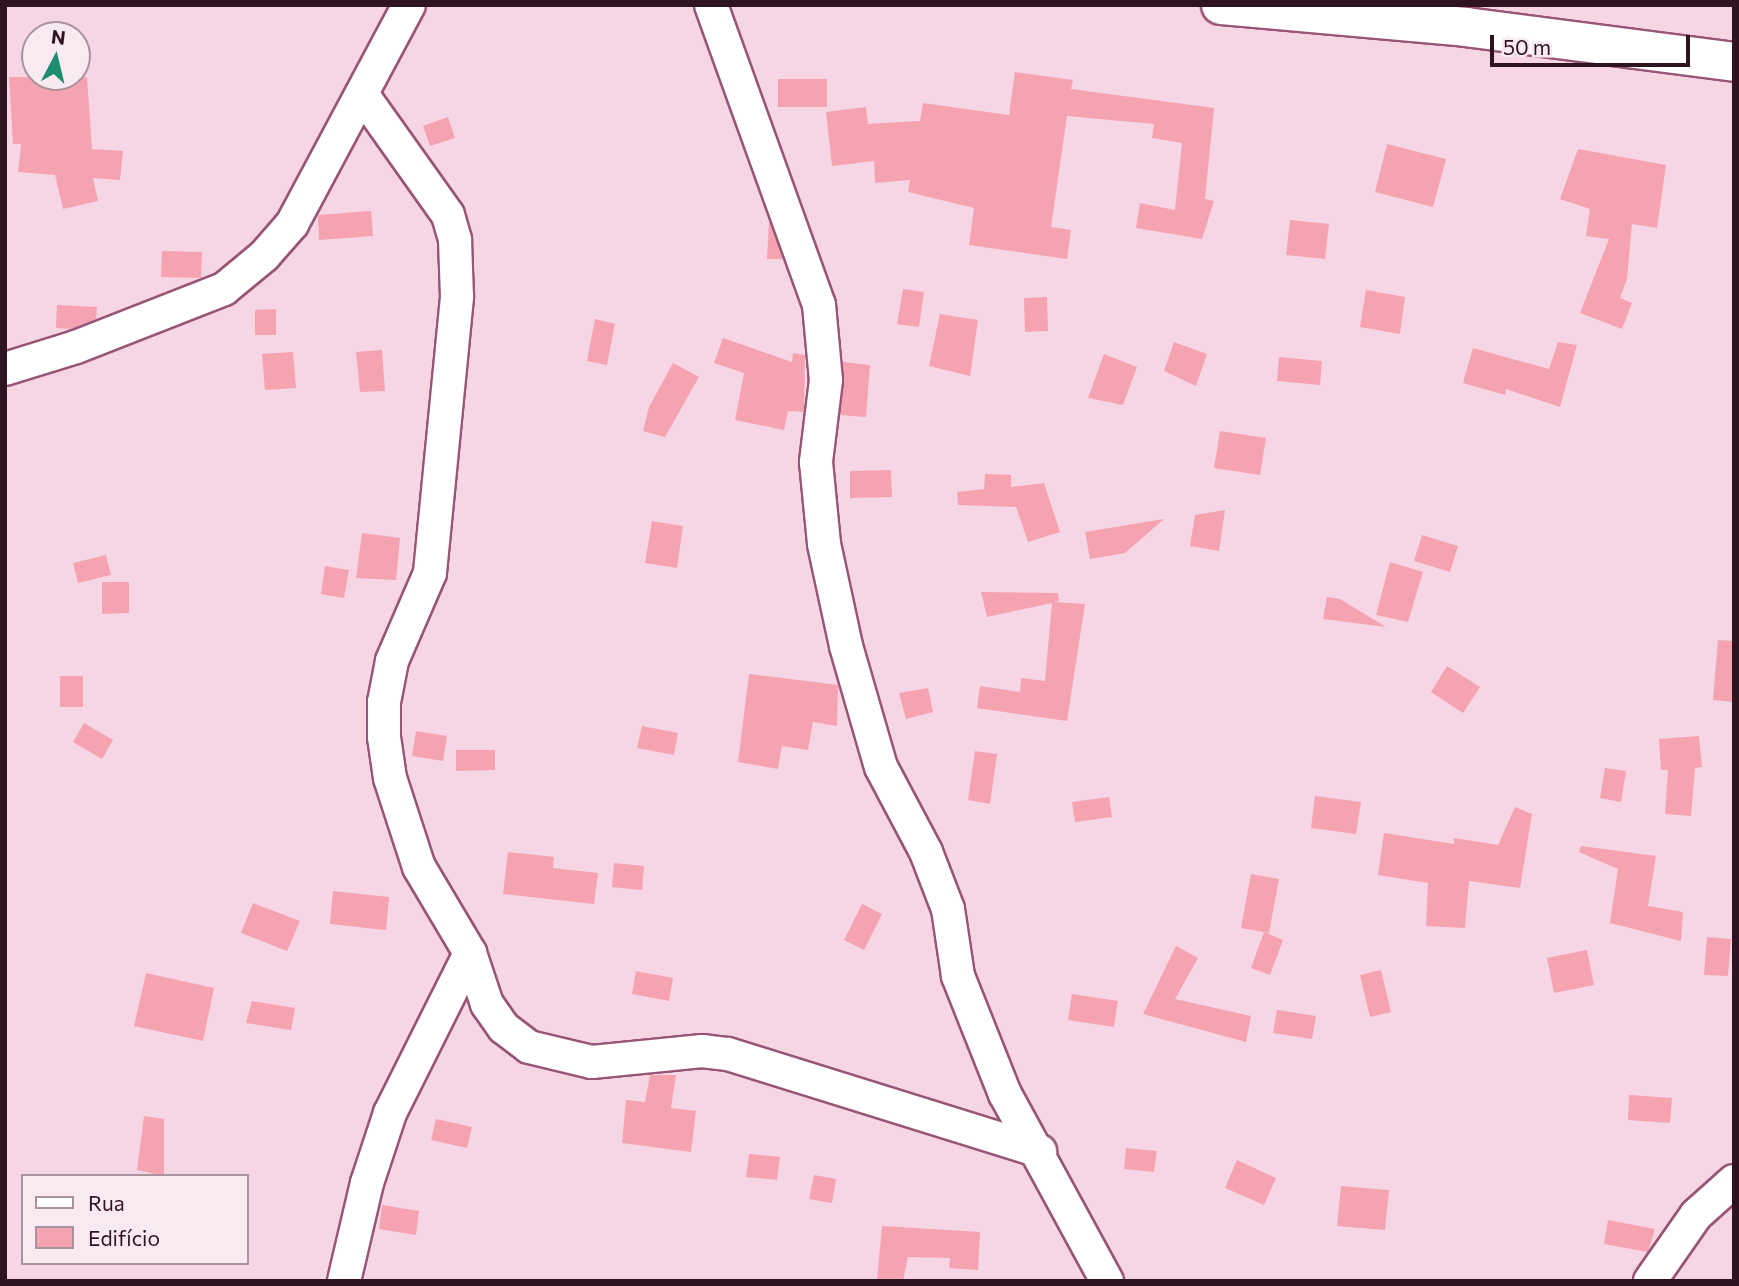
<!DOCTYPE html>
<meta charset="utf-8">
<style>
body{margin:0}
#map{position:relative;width:1739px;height:1286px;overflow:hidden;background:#f6d6e5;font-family:Commissioner,sans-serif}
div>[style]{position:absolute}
.building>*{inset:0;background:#f5a3b0}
.roads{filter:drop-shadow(2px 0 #985577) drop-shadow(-2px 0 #985577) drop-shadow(0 2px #985577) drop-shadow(0 -2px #985577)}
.street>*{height:32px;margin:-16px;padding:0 16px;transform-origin:16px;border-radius:16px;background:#fff}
.primary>*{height:38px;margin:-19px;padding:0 19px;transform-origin:19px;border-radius:19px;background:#fff}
span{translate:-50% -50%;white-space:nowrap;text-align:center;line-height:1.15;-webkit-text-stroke:5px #f9e9f0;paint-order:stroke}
.frame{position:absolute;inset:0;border:7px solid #2e1321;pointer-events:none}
.legend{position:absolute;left:21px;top:1174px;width:228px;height:91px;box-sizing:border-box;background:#f9e9f0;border:2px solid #a8939d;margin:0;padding:9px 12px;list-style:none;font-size:21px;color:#2e1321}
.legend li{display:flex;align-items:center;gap:14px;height:35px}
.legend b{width:35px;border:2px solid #a8939d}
.north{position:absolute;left:21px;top:21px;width:70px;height:70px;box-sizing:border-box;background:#f9e9f0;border:2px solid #a8939d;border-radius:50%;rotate:7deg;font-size:19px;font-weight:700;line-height:28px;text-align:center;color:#2e1321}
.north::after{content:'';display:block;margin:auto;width:24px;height:32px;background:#1c8d6e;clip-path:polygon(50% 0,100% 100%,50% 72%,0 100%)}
.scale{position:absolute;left:1490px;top:35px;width:200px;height:32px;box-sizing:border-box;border:4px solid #2e1321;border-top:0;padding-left:9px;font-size:21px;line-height:24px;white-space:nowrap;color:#2e1321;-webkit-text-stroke:5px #f9e9f0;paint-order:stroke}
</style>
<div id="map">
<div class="building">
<i style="clip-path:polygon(1015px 72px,1073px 80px,1071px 89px,1214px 108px,1205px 199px,1214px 201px,1202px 239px,1136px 228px,1140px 203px,1175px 210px,1182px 143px,1152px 138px,1154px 124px,1067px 116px,1051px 227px,1071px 230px,1067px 259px,969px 245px,974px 208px,908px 192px,910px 180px,875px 183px,874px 161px,832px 166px,826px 112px,866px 107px,868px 124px,920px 121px,923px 103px,1009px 115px)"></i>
<i style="clip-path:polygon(9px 77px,87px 77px,92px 149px,123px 151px,120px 180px,93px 178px,98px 201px,63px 209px,55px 175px,18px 172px,21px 144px,13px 144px)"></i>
<i style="clip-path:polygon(778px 79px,827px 79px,827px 107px,778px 107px)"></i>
<i style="clip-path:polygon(448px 117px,455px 138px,430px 146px,423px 126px)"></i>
<i style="clip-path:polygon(1387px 144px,1446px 159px,1433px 207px,1375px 192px)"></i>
<i style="clip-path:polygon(1578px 149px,1666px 165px,1657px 228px,1632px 224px,1627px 279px,1620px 298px,1632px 303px,1622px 329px,1580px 313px,1609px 239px,1586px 236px,1590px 209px,1560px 199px)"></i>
<i style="clip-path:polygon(371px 211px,373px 236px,319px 240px,318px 215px)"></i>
<i style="clip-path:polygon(1290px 220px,1329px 224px,1325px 259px,1286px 255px)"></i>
<i style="clip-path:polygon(769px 221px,783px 259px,767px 259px)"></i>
<i style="clip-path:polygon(162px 251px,202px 252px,201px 278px,161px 277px)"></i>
<i style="clip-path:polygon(903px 289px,924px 292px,919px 327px,897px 324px)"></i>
<i style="clip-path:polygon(1366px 290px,1405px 297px,1400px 334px,1360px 327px)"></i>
<i style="clip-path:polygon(1047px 297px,1048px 331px,1025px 332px,1024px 298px)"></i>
<i style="clip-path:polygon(57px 305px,97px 307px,96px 319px,71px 329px,56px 328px)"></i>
<i style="clip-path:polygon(276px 309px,276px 335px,255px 335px,255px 310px)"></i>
<i style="clip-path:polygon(940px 314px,978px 320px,970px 376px,929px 366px)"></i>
<i style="clip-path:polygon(595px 319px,615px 324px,607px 365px,587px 361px)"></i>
<i style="clip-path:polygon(723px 338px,792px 362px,793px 353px,805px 355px,804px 412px,788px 411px,784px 430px,735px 420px,744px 373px,714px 363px)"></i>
<i style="clip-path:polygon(1174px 342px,1207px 354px,1196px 386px,1164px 371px)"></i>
<i style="clip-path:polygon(1558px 342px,1577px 345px,1560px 407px,1506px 389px,1505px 395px,1463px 383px,1473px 348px,1549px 369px)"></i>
<i style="clip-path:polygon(382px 350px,385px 391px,360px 392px,356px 352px)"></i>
<i style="clip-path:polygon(293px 352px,296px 388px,265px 390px,262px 354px)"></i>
<i style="clip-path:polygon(1104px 354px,1137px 367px,1123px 405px,1088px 398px)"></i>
<i style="clip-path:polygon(1279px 357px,1322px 361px,1320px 385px,1277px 381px)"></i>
<i style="clip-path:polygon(843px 362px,870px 365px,866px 417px,840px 415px)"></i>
<i style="clip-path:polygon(673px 363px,699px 377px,665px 437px,643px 431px,649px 407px)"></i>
<i style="clip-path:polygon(1220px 431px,1266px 438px,1260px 475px,1214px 468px)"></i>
<i style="clip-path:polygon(891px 470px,892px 497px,850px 498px,850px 471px)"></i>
<i style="clip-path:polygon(985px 474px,1011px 475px,1011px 487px,1044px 483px,1060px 532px,1028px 542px,1016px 507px,958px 505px,957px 492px,984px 489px)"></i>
<i style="clip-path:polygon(1225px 510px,1219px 551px,1190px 546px,1195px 515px)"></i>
<i style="clip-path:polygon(1164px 519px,1125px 553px,1090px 559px,1085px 532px)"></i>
<i style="clip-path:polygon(652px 521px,683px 526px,677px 568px,645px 563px)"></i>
<i style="clip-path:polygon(362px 533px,400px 538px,396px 580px,356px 578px)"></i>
<i style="clip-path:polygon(1422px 535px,1458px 546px,1450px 572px,1414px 561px)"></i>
<i style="clip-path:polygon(106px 555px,111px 575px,78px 583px,73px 563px)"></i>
<i style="clip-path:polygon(1390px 562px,1423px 572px,1408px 622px,1376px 615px)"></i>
<i style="clip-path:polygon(325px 566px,349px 570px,344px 598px,321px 594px)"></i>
<i style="clip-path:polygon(102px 582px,129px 582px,129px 613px,102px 614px)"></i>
<i style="clip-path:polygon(981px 592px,1058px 593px,1059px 601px,1054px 602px,1085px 604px,1067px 721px,977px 708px,980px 686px,1020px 692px,1021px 678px,1045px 681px,1052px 603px,987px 617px)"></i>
<i style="clip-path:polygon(1327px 597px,1340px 599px,1386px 627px,1323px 619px)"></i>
<i style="clip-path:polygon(1718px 640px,1734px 641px,1734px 702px,1713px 700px)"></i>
<i style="clip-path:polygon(1447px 666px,1480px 687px,1463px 713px,1431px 692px)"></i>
<i style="clip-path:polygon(749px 674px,838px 685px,837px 726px,813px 722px,808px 750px,782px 746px,778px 769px,738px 762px)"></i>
<i style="clip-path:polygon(60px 676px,83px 676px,83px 707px,60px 707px)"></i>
<i style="clip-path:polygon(928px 688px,933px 712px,906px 719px,899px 693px)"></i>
<i style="clip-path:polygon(84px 723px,113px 740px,102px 759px,73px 742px)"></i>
<i style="clip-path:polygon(642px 726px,678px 733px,674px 755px,637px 748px)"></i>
<i style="clip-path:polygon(416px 731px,447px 736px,443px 761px,412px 756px)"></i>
<i style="clip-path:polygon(1699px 736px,1702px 767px,1695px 768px,1691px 816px,1665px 814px,1668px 770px,1661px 770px,1659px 739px)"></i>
<i style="clip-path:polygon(456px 750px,495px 750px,495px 770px,456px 771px)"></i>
<i style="clip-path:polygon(975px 751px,997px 754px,990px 804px,968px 800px)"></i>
<i style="clip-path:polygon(1605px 768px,1626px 771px,1621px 802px,1600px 798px)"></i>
<i style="clip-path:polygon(1315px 796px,1361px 802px,1356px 834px,1311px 828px)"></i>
<i style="clip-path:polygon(1109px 797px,1112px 817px,1075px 822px,1072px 802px)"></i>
<i style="clip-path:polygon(1515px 807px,1532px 814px,1520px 888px,1469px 881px,1465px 928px,1426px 926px,1428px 883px,1378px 875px,1384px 833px,1454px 844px,1454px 838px,1498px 845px)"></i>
<i style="clip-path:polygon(1581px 846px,1656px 856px,1648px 906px,1683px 912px,1681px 941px,1610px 923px,1618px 869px,1579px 852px)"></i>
<i style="clip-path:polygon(508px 852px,554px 857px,553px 868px,598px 873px,594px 904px,503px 894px)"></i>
<i style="clip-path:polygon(614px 863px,644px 866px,642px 890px,612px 887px)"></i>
<i style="clip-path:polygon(1251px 874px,1279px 879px,1269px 933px,1241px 928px)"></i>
<i style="clip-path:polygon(333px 891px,389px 897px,386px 930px,330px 924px)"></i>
<i style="clip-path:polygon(253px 903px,300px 921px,287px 951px,241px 933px)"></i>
<i style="clip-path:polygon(862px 904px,882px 914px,864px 950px,844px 940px)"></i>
<i style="clip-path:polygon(1264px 932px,1283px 940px,1270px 975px,1251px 968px)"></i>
<i style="clip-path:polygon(1707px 937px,1731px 939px,1728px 976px,1704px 975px)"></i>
<i style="clip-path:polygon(1176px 946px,1198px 958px,1175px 999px,1251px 1016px,1246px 1042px,1143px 1014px)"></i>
<i style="clip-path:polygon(1587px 950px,1594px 985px,1554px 993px,1547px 958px)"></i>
<i style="clip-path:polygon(1381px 970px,1391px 1012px,1370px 1017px,1360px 975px)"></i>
<i style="clip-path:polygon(636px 971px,673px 978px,669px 1001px,632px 994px)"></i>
<i style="clip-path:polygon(146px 973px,214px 988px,203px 1041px,134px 1026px)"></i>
<i style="clip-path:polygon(1072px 994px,1118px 1001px,1114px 1027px,1068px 1020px)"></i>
<i style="clip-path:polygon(252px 1001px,295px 1008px,291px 1030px,246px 1023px)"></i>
<i style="clip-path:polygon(1277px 1010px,1316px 1016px,1312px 1039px,1273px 1033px)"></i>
<i style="clip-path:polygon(650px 1075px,676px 1075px,671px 1108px,696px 1111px,691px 1152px,622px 1143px,626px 1100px,645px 1102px)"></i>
<i style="clip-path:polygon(1629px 1095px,1672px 1098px,1670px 1123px,1628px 1120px)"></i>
<i style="clip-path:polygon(144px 1116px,164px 1119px,164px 1176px,137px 1170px)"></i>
<i style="clip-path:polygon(436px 1119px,472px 1127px,467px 1148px,431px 1140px)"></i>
<i style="clip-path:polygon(1126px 1148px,1157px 1151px,1154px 1172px,1124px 1169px)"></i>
<i style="clip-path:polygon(749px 1154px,780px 1157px,777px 1180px,746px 1177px)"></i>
<i style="clip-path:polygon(1237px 1160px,1276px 1178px,1264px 1205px,1225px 1188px)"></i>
<i style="clip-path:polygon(814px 1175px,836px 1179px,832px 1203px,809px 1199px)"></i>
<i style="clip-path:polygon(1341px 1186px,1389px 1190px,1385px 1230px,1337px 1226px)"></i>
<i style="clip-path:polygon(382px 1205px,419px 1211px,416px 1235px,379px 1229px)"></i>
<i style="clip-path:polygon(1608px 1220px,1655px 1229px,1648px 1252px,1604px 1244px)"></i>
<i style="clip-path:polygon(882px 1226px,980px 1232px,978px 1270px,949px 1268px,950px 1258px,908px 1257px,903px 1281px,877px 1281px)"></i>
</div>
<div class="roads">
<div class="street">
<i style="left:711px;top:5px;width:319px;rotate:70.2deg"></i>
<i style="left:819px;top:305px;width:75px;rotate:84.7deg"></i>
<i style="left:826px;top:380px;width:83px;rotate:97deg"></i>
<i style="left:816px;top:462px;width:82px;rotate:84.4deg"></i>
<i style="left:824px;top:544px;width:104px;rotate:77.8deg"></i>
<i style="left:846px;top:646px;width:126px;rotate:73.9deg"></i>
<i style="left:881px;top:767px;width:96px;rotate:62.1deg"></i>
<i style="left:926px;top:852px;width:61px;rotate:68.9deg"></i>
<i style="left:948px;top:909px;width:68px;rotate:81.5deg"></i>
<i style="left:958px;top:976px;width:127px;rotate:68.3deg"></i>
<i style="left:1005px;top:1094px;width:213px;rotate:61.4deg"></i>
<i style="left:362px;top:94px;width:148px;rotate:54.6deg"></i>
<i style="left:448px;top:215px;width:26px;rotate:74deg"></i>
<i style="left:455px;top:240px;width:57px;rotate:88deg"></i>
<i style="left:457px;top:297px;width:277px;rotate:95.6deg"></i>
<i style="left:430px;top:573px;width:96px;rotate:113.4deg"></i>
<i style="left:392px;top:661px;width:42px;rotate:101deg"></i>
<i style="left:384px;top:702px;width:35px;rotate:90deg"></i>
<i style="left:384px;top:737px;width:41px;rotate:81.7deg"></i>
<i style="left:390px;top:778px;width:94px;rotate:72deg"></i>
<i style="left:419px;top:867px;width:100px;rotate:59.3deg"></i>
<i style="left:470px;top:953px;width:54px;rotate:71.6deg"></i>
<i style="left:487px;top:1004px;width:29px;rotate:55deg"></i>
<i style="left:504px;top:1028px;width:31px;rotate:37deg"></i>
<i style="left:529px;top:1047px;width:65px;rotate:13.4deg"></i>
<i style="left:592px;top:1062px;width:111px;rotate:-5.7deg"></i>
<i style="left:702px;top:1051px;width:26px;rotate:7deg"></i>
<i style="left:728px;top:1054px;width:327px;rotate:17.3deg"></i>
<i style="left:5px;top:369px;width:74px;rotate:-17.2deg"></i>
<i style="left:76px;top:347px;width:159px;rotate:-21.4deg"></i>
<i style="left:224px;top:289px;width:52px;rotate:-39.5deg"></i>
<i style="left:264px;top:256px;width:43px;rotate:-48.8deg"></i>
<i style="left:292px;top:224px;width:248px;rotate:-61.9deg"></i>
<i style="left:344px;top:1281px;width:101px;rotate:-76.8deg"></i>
<i style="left:367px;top:1183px;width:74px;rotate:-71.8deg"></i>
<i style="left:390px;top:1113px;width:179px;rotate:-63.4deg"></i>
<i style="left:1650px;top:1281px;width:80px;rotate:-55.1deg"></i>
<i style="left:1696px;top:1215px;width:51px;rotate:-41.8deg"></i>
</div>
<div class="primary">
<i style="left:1221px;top:5px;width:246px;rotate:5.1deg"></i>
<i style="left:1466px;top:27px;width:270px;rotate:7.4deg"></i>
</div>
</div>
<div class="frame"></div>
<ul class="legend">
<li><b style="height:9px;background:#fff"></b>Rua</li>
<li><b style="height:19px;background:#f5a3b0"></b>Edifício</li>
</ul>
<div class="north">N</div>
<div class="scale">50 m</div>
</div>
